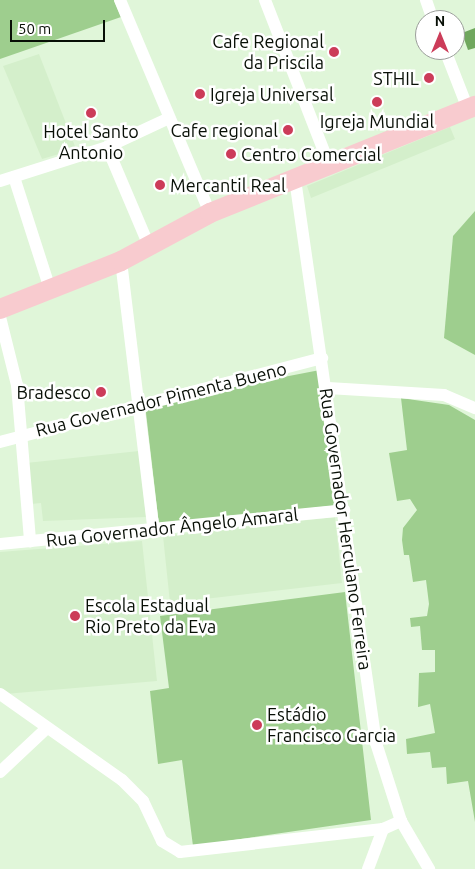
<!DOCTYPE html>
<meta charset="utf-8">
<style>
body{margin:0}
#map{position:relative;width:475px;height:869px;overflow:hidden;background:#e0f6d9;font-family:Ubuntu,sans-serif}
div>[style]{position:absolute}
.built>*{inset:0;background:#d4efcb}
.green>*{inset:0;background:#9ece8e}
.water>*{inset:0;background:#70a75e}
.minor>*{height:12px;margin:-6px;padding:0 6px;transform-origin:6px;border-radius:6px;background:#fff}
.primary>*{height:20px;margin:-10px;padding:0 10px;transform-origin:10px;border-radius:10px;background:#f8cbcf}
.dots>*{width:14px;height:14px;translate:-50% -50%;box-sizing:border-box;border:2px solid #fff;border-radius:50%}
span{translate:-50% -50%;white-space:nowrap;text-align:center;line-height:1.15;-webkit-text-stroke:5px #fff;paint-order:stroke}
.poi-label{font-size:18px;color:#080f06}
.right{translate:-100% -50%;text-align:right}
.left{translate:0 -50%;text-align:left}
.street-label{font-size:18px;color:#080f06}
.north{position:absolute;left:415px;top:10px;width:50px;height:50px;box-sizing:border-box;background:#fff;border:1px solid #9c9f9b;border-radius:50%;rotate:0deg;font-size:14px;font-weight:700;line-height:20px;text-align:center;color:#080f06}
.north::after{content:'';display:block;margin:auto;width:18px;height:22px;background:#cc3c59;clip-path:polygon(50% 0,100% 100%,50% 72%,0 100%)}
.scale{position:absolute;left:10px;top:20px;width:95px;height:22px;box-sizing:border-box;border:2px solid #080f06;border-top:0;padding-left:6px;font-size:15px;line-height:18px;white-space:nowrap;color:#080f06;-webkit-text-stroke:4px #fff;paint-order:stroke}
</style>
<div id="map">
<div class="built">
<i style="clip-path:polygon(39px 54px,76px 149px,42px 159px,3px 66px)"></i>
<i style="clip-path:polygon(450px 127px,455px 139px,311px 198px,307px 186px)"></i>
<i style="clip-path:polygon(139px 451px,146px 517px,43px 521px,41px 503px,31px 504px,26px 463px)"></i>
<i style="clip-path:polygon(335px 517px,342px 583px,170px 603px,163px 536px)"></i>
<i style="clip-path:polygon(142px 541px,157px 681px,5px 694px,0 690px,0 552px)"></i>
</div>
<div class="green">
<i style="clip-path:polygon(0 0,114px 0,121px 17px,0 59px)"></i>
<i style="clip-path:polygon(475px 211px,475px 355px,444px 338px,453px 236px)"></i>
<i style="clip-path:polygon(320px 370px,339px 505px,159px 525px,145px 404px)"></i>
<i style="clip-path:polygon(401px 398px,449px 405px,475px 420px,475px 822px,468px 781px,447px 784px,446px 767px,432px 768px,430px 752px,407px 754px,406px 739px,435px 733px,430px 704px,418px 707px,419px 673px,435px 672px,435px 650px,422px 650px,420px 626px,411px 627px,410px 618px,427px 616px,429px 604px,426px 580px,413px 582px,409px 555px,404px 555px,402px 540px,403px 528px,417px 510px,410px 499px,397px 501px,389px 453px,407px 450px)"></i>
<i style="clip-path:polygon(345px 592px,371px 820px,193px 846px,182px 760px,158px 764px,150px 691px,169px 688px,160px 616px)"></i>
</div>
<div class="water">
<i style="clip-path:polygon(475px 28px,475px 48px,468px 50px,462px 33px)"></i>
</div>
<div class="minor">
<i style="left:120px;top:0;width:231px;rotate:67.1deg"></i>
<i style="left:265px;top:0;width:176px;rotate:68.7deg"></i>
<i style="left:426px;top:0;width:21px;rotate:71deg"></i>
<i style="left:445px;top:50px;width:63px;rotate:68.7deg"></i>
<i style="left:107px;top:147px;width:108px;rotate:67deg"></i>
<i style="left:14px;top:177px;width:121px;rotate:72.2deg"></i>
<i style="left:295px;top:179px;width:570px;rotate:81.83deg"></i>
<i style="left:376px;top:743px;width:82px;rotate:72.2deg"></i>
<i style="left:401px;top:821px;width:56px;rotate:59.7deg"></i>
<i style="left:0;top:181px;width:112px;rotate:-17.6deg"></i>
<i style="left:107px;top:147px;width:66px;rotate:-25deg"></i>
<i style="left:121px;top:261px;width:268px;rotate:83.1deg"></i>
<i style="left:0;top:317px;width:70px;rotate:76deg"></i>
<i style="left:17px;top:385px;width:157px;rotate:85.2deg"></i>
<i style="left:328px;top:388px;width:116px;rotate:3.5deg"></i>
<i style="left:444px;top:395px;width:34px;rotate:23deg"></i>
<i style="left:0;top:442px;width:333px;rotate:-14.6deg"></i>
<i style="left:0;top:544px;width:346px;rotate:-5.6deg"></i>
<i style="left:0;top:694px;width:149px;rotate:35.2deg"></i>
<i style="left:122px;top:780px;width:30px;rotate:45deg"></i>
<i style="left:143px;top:801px;width:44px;rotate:64.6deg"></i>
<i style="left:162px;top:841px;width:21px;rotate:31deg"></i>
<i style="left:180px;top:852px;width:204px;rotate:-6.5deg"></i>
<i style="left:383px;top:829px;width:20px;rotate:-24deg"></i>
<i style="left:0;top:772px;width:63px;rotate:-43.1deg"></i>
<i style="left:368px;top:869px;width:43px;rotate:-69.4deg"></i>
</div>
<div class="primary">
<i style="left:0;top:309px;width:130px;rotate:-21.6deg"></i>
<i style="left:121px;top:261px;width:101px;rotate:-28.3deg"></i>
<i style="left:210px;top:213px;width:286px;rotate:-22deg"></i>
</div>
<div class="dots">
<i style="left:334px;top:52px;background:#cc3c59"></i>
<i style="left:429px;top:78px;background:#cc3c59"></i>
<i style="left:200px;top:94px;background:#cc3c59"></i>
<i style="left:377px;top:102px;background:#cc3c59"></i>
<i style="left:91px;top:113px;background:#cc3c59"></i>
<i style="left:288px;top:130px;background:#cc3c59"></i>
<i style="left:231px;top:154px;background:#cc3c59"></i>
<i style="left:160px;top:185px;background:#cc3c59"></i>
<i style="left:101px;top:392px;background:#cc3c59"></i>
<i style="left:75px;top:616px;background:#cc3c59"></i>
<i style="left:257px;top:725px;background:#cc3c59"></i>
</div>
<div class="poi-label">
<span class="right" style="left:324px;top:52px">Cafe Regional<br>da Priscila</span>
<span class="right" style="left:419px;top:78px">STHIL</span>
<span class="left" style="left:210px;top:94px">Igreja Universal</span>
<span style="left:377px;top:121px">Igreja Mundial</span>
<span class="right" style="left:278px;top:130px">Cafe regional</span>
<span style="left:91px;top:142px">Hotel Santo<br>Antonio</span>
<span class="left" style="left:241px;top:154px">Centro Comercial</span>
<span class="left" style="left:170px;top:185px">Mercantil Real</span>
<span class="right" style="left:91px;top:392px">Bradesco</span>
<span class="left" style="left:85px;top:616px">Escola Estadual<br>Rio Preto da Eva</span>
<span class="left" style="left:267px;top:725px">Estádio<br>Francisco Garcia</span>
</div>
<div class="street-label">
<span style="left:161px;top:399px;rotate:-14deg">Rua Governador Pimenta Bueno</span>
<span style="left:172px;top:527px;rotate:-6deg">Rua Governador Ângelo Amaral</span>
<span style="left:346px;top:529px;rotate:82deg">Rua Governador Herculano Ferreira</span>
</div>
<div class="north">N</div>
<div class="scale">50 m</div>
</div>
